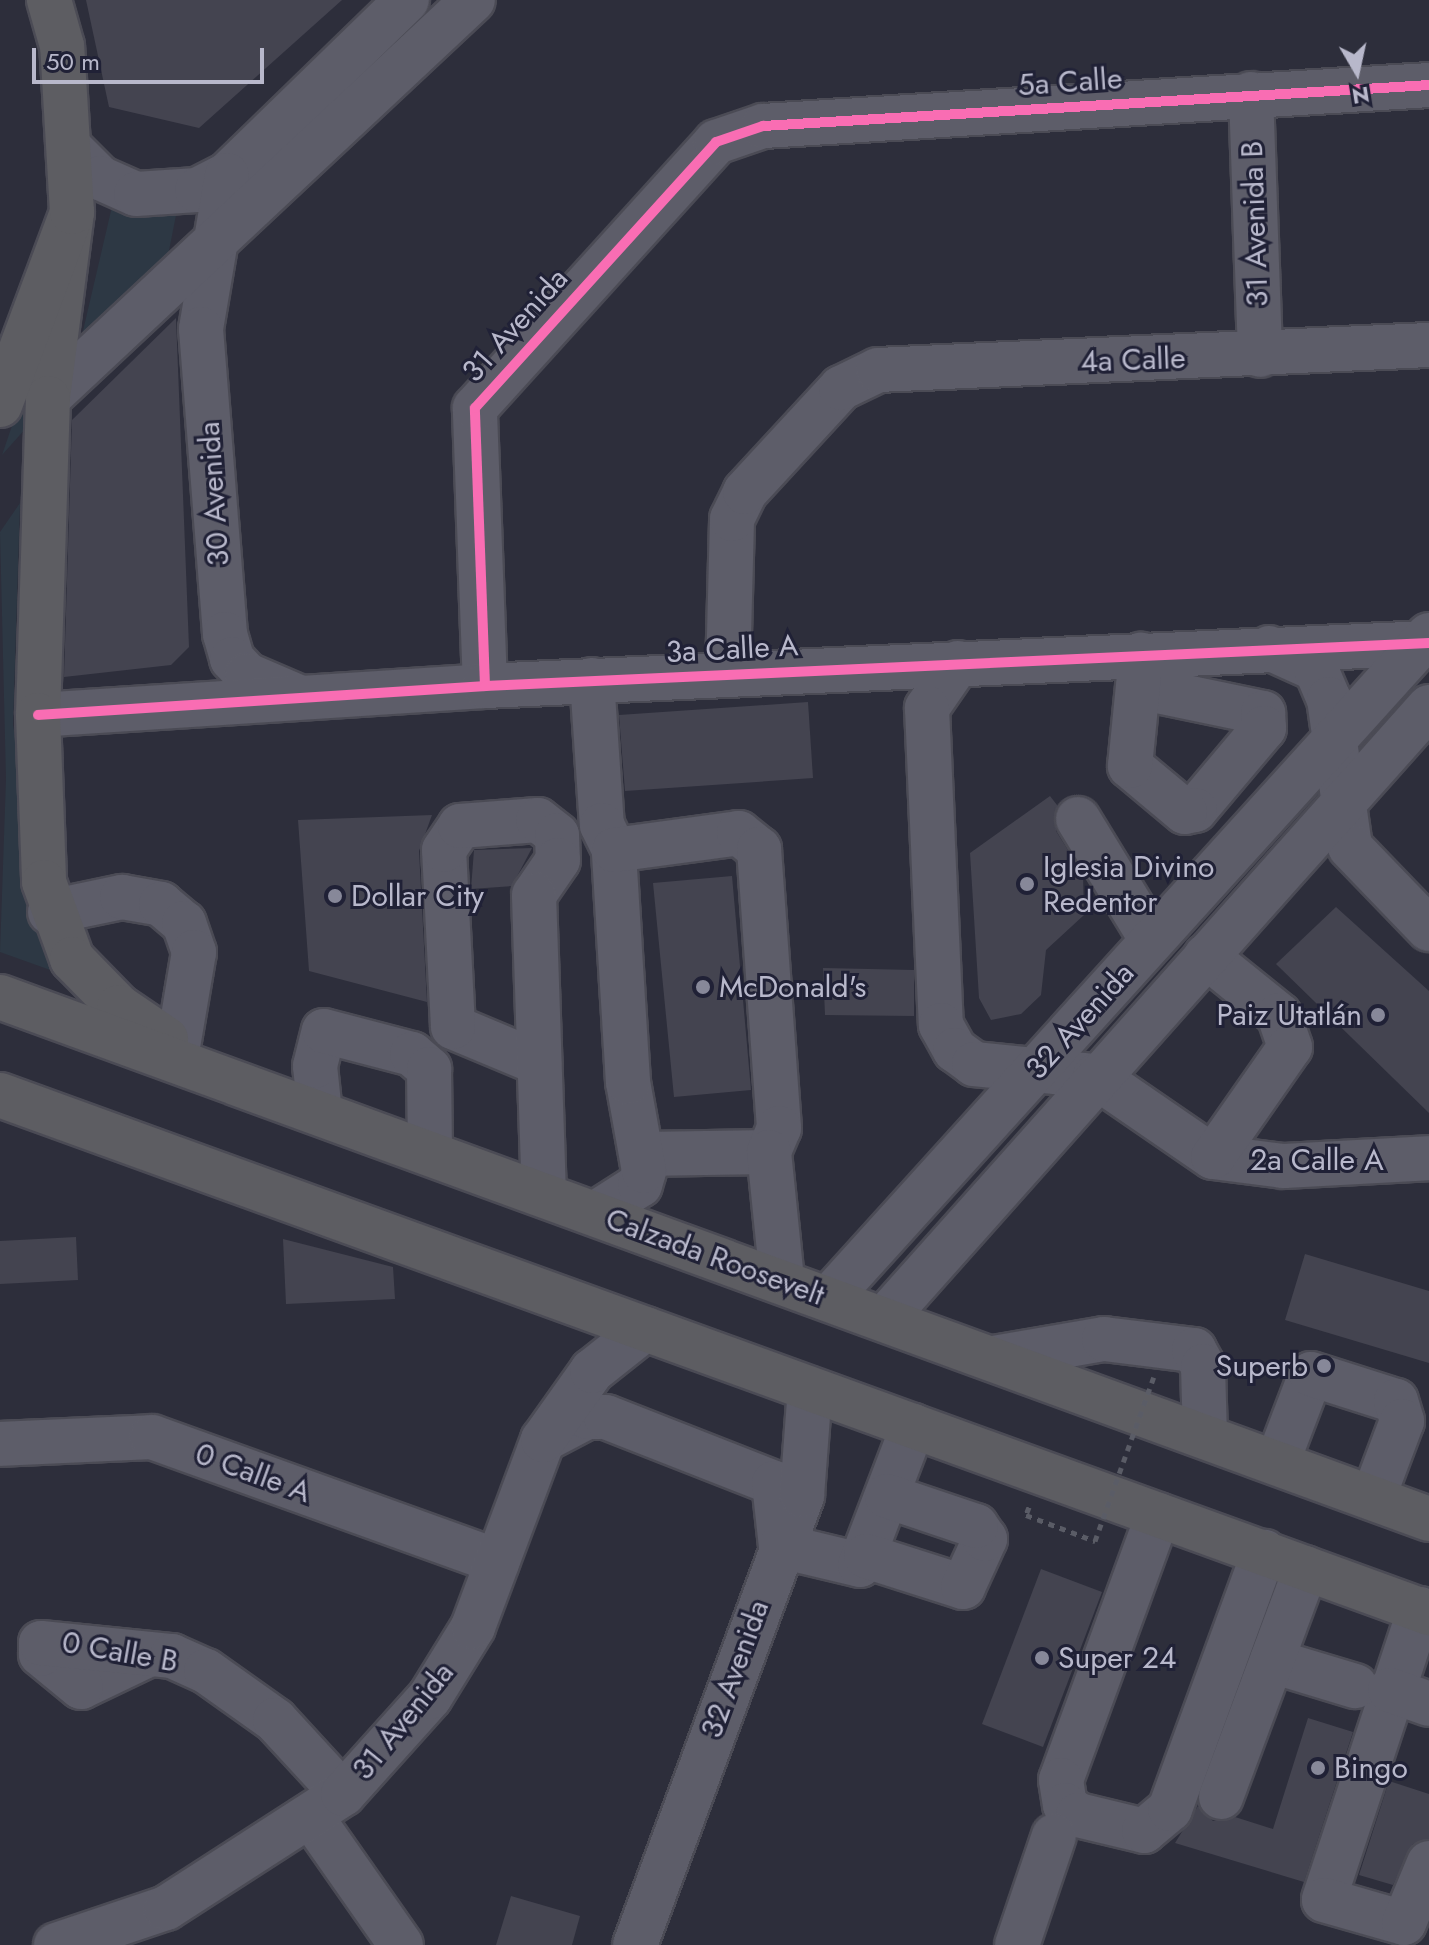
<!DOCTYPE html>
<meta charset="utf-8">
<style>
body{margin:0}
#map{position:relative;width:1429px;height:1945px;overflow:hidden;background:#2d2e3b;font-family:Jost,sans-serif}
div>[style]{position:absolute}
.green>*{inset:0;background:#2d3844}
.building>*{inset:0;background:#444450}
.path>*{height:5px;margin-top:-2.5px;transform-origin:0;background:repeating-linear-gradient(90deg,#5a5c66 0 6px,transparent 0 12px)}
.roads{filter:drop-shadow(2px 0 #4b4b55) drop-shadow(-2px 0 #4b4b55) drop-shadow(0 2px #4b4b55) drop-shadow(0 -2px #4b4b55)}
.minor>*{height:44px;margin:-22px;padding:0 22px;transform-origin:22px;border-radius:22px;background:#5d5d69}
.highway>*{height:44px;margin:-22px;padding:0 22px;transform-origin:22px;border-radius:22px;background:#5d5d62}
.path-bridge>*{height:5px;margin-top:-2.5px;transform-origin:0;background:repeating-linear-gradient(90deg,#5a5c66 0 6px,transparent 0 12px)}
.cycleway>*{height:10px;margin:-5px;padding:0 5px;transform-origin:5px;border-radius:5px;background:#f96db3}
.dots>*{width:22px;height:22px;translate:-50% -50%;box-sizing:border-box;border:4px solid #202136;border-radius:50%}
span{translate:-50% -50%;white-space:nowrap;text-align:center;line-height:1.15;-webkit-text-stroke:6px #202136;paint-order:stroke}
.street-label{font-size:30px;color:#b8b8cb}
.poi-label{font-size:30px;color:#b8b8cb}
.left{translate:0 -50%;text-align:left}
.right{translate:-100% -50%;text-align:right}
.north{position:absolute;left:1317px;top:32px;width:80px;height:80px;-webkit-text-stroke:6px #202136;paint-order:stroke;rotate:171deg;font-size:22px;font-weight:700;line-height:32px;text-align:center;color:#b8b8cb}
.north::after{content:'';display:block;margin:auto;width:28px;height:36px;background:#b8b8cb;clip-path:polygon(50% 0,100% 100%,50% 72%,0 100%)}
.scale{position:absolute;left:32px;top:48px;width:232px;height:36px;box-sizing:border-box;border:4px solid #b8b8cb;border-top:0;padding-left:10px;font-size:24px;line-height:28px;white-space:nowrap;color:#b8b8cb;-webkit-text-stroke:6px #202136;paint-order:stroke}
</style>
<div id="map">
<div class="green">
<i style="clip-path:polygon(117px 185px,177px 210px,166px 266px,130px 307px,99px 318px,90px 348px,76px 361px)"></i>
<i style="clip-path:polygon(35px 358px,36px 417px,2px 455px)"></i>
<i style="clip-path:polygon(20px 503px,13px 725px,56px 972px,0 952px,6px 779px,0 532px)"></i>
</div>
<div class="building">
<i style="clip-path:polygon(86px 0,342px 0,199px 128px,109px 107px)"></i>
<i style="clip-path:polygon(176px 318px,189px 647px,171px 665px,64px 677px,72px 420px)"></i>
<i style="clip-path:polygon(808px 702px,813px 778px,625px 791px,619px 715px)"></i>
<i style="clip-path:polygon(1050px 796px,1057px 805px,1056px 831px,1083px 874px,1084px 915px,1046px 950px,1041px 995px,1021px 1014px,991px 1020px,979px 998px,970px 853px)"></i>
<i style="clip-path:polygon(432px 815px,419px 851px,427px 1002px,309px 971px,298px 820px)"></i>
<i style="clip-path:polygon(532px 848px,512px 886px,471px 889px,474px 850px)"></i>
<i style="clip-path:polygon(732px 876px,751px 1090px,674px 1097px,653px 883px)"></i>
<i style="clip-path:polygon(1336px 907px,1429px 991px,1429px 1113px,1276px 964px)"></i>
<i style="clip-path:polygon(823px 968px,914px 970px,914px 1016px,825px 1015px)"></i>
<i style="clip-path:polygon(76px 1237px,78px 1280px,0 1284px,0 1241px)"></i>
<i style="clip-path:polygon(283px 1239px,393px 1267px,395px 1299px,286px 1304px)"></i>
<i style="clip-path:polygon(1305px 1254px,1429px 1291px,1429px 1363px,1285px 1320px)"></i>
<i style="clip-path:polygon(1041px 1569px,1102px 1592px,1043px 1747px,982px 1724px)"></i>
<i style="clip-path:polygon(1308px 1718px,1353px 1732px,1304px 1882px,1175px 1843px,1198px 1806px,1213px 1821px,1235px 1817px,1273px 1829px)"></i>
<i style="clip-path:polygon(1389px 1781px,1429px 1794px,1429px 1839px,1413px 1844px,1393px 1885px,1359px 1875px)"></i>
<i style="clip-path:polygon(511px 1896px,580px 1916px,572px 1945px,496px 1945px)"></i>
</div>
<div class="path">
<i style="left:1029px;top:1507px;width:9px;rotate:111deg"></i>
<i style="left:1026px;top:1515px;width:74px;rotate:20.6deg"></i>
</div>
<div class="roads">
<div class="minor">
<i style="left:1251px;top:94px;width:261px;rotate:88deg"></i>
<i style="left:72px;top:150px;width:40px;rotate:45deg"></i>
<i style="left:100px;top:178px;width:39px;rotate:24deg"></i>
<i style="left:136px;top:194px;width:61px;rotate:-3.8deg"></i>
<i style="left:197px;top:190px;width:34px;rotate:-27deg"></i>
<i style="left:227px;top:175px;width:251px;rotate:-44.2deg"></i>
<i style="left:227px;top:175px;width:156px;rotate:99.6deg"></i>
<i style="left:201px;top:329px;width:306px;rotate:85.5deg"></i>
<i style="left:225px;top:634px;width:26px;rotate:74deg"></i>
<i style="left:232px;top:659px;width:22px;rotate:47deg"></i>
<i style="left:247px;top:675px;width:53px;rotate:23.2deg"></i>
<i style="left:48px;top:398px;width:582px;rotate:-43.12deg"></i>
<i style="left:1269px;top:648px;width:51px;rotate:24.1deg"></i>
<i style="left:1316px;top:669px;width:33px;rotate:67deg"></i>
<i style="left:1329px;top:699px;width:149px;rotate:81.9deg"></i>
<i style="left:1350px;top:847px;width:114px;rotate:46.1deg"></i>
<i style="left:958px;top:663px;width:55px;rotate:124.6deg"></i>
<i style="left:927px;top:708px;width:317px;rotate:87.5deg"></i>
<i style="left:941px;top:1025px;width:29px;rotate:61deg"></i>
<i style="left:955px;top:1050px;width:24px;rotate:36deg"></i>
<i style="left:974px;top:1064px;width:122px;rotate:5.7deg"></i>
<i style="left:1095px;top:1076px;width:143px;rotate:34.5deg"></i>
<i style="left:1213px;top:1157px;width:71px;rotate:7.3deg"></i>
<i style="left:1283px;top:1166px;width:146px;rotate:-3.1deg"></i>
<i style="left:728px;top:673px;width:154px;rotate:-88.5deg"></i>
<i style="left:732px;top:519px;width:30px;rotate:-64deg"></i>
<i style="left:745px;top:492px;width:142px;rotate:-47.3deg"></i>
<i style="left:841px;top:388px;width:41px;rotate:-25.9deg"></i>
<i style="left:878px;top:370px;width:552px;rotate:-2.6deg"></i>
<i style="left:592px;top:680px;width:145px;rotate:86.1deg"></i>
<i style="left:602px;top:825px;width:28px;rotate:64deg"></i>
<i style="left:485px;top:686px;width:278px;rotate:-92.1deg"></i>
<i style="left:475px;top:408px;width:359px;rotate:-47.8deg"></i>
<i style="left:716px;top:142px;width:50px;rotate:-18.8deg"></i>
<i style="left:763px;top:126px;width:667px;rotate:-3.52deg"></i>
<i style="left:1138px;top:687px;width:128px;rotate:11.7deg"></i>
<i style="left:1263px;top:713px;width:15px;rotate:86deg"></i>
<i style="left:1264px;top:728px;width:107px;rotate:130.1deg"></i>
<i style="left:1195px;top:810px;width:10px;rotate:169deg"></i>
<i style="left:1185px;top:812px;width:72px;rotate:-140.1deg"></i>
<i style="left:1130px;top:766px;width:112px;rotate:-84.3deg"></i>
<i style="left:38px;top:715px;width:448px;rotate:-3.7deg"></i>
<i style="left:485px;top:686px;width:945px;rotate:-2.61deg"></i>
<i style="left:1078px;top:819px;width:142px;rotate:58.6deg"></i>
<i style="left:50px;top:912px;width:74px;rotate:-11.8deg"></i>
<i style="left:122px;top:897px;width:40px;rotate:10deg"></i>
<i style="left:161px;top:904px;width:30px;rotate:40deg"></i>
<i style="left:184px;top:923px;width:31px;rotate:71deg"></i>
<i style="left:194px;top:952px;width:96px;rotate:99.6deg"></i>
<i style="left:1206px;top:956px;width:94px;rotate:38.9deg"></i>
<i style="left:1279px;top:1015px;width:34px;rotate:71deg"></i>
<i style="left:1290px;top:1047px;width:134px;rotate:125deg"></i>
<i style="left:539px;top:1063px;width:93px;rotate:-157.3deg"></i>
<i style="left:453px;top:1027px;width:177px;rotate:-92.9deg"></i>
<i style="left:444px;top:850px;width:29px;rotate:-56deg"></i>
<i style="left:460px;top:826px;width:78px;rotate:-4.4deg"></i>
<i style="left:538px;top:820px;width:24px;rotate:38deg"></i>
<i style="left:557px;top:835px;width:25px;rotate:88deg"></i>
<i style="left:558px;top:860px;width:42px;rotate:124.4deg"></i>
<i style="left:534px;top:895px;width:299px;rotate:88.1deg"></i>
<i style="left:320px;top:1113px;width:47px;rotate:-96.1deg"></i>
<i style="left:315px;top:1066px;width:36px;rotate:-76deg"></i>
<i style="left:324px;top:1031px;width:91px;rotate:14.6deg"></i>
<i style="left:412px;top:1054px;width:23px;rotate:41deg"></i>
<i style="left:429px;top:1069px;width:84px;rotate:89.3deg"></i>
<i style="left:642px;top:1154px;width:127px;rotate:-0.9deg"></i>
<i style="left:596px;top:1213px;width:52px;rotate:-32.5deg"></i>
<i style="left:640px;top:1185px;width:15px;rotate:-74deg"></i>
<i style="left:644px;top:1171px;width:90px;rotate:-100.2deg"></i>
<i style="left:628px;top:1082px;width:232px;rotate:-93.5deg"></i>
<i style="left:614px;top:850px;width:126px;rotate:-7.7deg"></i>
<i style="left:739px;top:833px;width:26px;rotate:39deg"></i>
<i style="left:759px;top:849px;width:280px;rotate:85.9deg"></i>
<i style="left:779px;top:1128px;width:26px;rotate:113deg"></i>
<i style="left:769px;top:1152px;width:129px;rotate:84.2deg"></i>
<i style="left:829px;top:1298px;width:894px;rotate:-47.86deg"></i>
<i style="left:885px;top:1318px;width:818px;rotate:-48.32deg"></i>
<i style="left:994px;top:1358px;width:112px;rotate:-9.8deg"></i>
<i style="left:1104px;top:1339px;width:91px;rotate:7deg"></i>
<i style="left:1194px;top:1350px;width:18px;rotate:61deg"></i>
<i style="left:1203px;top:1366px;width:70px;rotate:88.4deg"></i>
<i style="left:543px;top:1440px;width:50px;rotate:-27.6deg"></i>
<i style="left:587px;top:1417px;width:19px"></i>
<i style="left:606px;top:1417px;width:180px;rotate:21.4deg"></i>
<i style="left:774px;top:1483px;width:63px;rotate:83.7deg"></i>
<i style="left:781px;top:1546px;width:81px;rotate:13.5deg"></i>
<i style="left:860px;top:1565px;width:149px;rotate:-69.1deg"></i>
<i style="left:0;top:1444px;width:152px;rotate:-2.6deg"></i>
<i style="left:152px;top:1437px;width:367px;rotate:19.8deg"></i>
<i style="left:1277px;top:1463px;width:95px;rotate:-69.1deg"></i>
<i style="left:1311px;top:1374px;width:89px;rotate:17.6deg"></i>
<i style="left:1396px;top:1401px;width:21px;rotate:73deg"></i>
<i style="left:1402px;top:1421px;width:82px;rotate:110.6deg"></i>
<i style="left:1158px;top:1515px;width:282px;rotate:110.1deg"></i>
<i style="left:1061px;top:1780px;width:25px;rotate:81deg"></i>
<i style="left:1065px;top:1805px;width:16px;rotate:38deg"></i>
<i style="left:1078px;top:1815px;width:68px;rotate:13.6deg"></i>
<i style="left:1144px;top:1831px;width:34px;rotate:-40deg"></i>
<i style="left:1170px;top:1809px;width:274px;rotate:-69.9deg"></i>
<i style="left:866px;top:1556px;width:102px;rotate:17.7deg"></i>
<i style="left:963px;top:1587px;width:53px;rotate:-65.4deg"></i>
<i style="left:985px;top:1539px;width:16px;rotate:-125deg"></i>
<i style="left:976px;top:1526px;width:94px;rotate:-161.4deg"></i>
<i style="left:1420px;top:1609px;width:306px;rotate:108.3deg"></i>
<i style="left:1324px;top:1900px;width:83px;rotate:16deg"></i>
<i style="left:1404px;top:1923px;width:65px;rotate:-67.4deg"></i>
<i style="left:148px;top:1655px;width:74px;rotate:154.5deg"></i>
<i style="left:81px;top:1687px;width:52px;rotate:-140.5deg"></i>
<i style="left:41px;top:1654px;width:11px;rotate:-90deg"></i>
<i style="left:41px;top:1643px;width:132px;rotate:5.7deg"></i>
<i style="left:172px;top:1656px;width:37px;rotate:24deg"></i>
<i style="left:206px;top:1671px;width:85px;rotate:35.4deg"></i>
<i style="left:275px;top:1720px;width:100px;rotate:47.4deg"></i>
<i style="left:1272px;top:1661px;width:87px;rotate:16.8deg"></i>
<i style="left:1390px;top:1690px;width:41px;rotate:19.7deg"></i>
<i style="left:1221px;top:1797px;width:244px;rotate:-69.6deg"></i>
<i style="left:312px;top:1818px;width:155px;rotate:55deg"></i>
<i style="left:56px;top:1945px;width:116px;rotate:-18.6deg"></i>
<i style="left:166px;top:1908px;width:211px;rotate:-32.8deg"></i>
<i style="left:343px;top:1794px;width:130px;rotate:-48.1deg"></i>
<i style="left:430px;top:1697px;width:82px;rotate:-58.4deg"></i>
<i style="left:473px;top:1627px;width:200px;rotate:-69.5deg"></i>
<i style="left:543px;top:1440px;width:85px;rotate:-54.6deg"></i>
<i style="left:592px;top:1371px;width:68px;rotate:-38.4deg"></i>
<i style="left:635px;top:1945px;width:480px;rotate:-69.6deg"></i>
<i style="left:802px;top:1495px;width:106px;rotate:-85.7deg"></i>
<i style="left:1017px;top:1945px;width:115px;rotate:-71.3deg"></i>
</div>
<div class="highway">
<i style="left:72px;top:212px;width:188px;rotate:97.4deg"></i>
<i style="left:48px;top:398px;width:317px;rotate:91.8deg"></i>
<i style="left:38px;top:715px;width:167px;rotate:87.9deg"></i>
<i style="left:44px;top:882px;width:82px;rotate:70deg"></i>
<i style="left:72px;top:959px;width:67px;rotate:45.6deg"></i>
<i style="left:119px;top:1007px;width:57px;rotate:34.2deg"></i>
<i style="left:0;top:405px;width:206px;rotate:-69.5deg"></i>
<i style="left:72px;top:212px;width:166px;rotate:-93.4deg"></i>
<i style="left:62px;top:46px;width:48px;rotate:-105.8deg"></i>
<i style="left:0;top:997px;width:1521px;rotate:20.07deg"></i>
<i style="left:0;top:1095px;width:1520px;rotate:19.93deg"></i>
</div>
</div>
<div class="path-bridge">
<i style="left:1095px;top:1541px;width:175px;rotate:-70.3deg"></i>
</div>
<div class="cycleway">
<i style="left:485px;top:686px;width:278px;rotate:-92.1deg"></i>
<i style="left:475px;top:408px;width:359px;rotate:-47.8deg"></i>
<i style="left:716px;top:142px;width:50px;rotate:-18.8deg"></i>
<i style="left:763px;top:126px;width:667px;rotate:-3.52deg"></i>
<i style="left:38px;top:715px;width:448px;rotate:-3.7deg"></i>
<i style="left:485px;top:686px;width:945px;rotate:-2.61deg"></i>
</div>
<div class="dots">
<i style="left:1027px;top:884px;background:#878899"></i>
<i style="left:335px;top:896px;background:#878899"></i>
<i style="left:703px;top:987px;background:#878899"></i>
<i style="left:1378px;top:1015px;background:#878899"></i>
<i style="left:1324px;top:1366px;background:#878899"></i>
<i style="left:1042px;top:1658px;background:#878899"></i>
<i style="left:1318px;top:1768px;background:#878899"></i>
</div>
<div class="street-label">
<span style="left:1070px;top:82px;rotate:-4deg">5a Calle</span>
<span style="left:1255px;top:224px;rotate:-92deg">31 Avenida B</span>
<span style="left:515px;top:325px;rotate:-48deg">31 Avenida</span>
<span style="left:1133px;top:360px;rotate:-2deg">4a Calle</span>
<span style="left:214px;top:494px;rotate:-94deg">30 Avenida</span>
<span style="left:732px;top:649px;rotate:-3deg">3a Calle A</span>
<span style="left:1080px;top:1021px;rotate:-48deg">32 Avenida</span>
<span style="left:1317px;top:1160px">2a Calle A</span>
<span style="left:715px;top:1257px;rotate:20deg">Calzada Roosevelt</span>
<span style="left:253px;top:1473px;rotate:20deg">0 Calle A</span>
<span style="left:120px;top:1652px;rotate:10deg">0 Calle B</span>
<span style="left:735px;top:1669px;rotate:-70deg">32 Avenida</span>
<span style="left:403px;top:1721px;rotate:-51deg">31 Avenida</span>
</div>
<div class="poi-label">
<span class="left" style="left:1043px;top:884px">Iglesia Divino<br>Redentor</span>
<span class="left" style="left:351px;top:896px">Dollar City</span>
<span class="left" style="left:719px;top:987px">McDonald's</span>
<span class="right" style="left:1362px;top:1015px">Paiz Utatlán</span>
<span class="right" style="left:1308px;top:1366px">Superb</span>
<span class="left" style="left:1058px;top:1658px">Super 24</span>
<span class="left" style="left:1334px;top:1768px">Bingo</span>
</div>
<div class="north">N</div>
<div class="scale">50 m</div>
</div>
